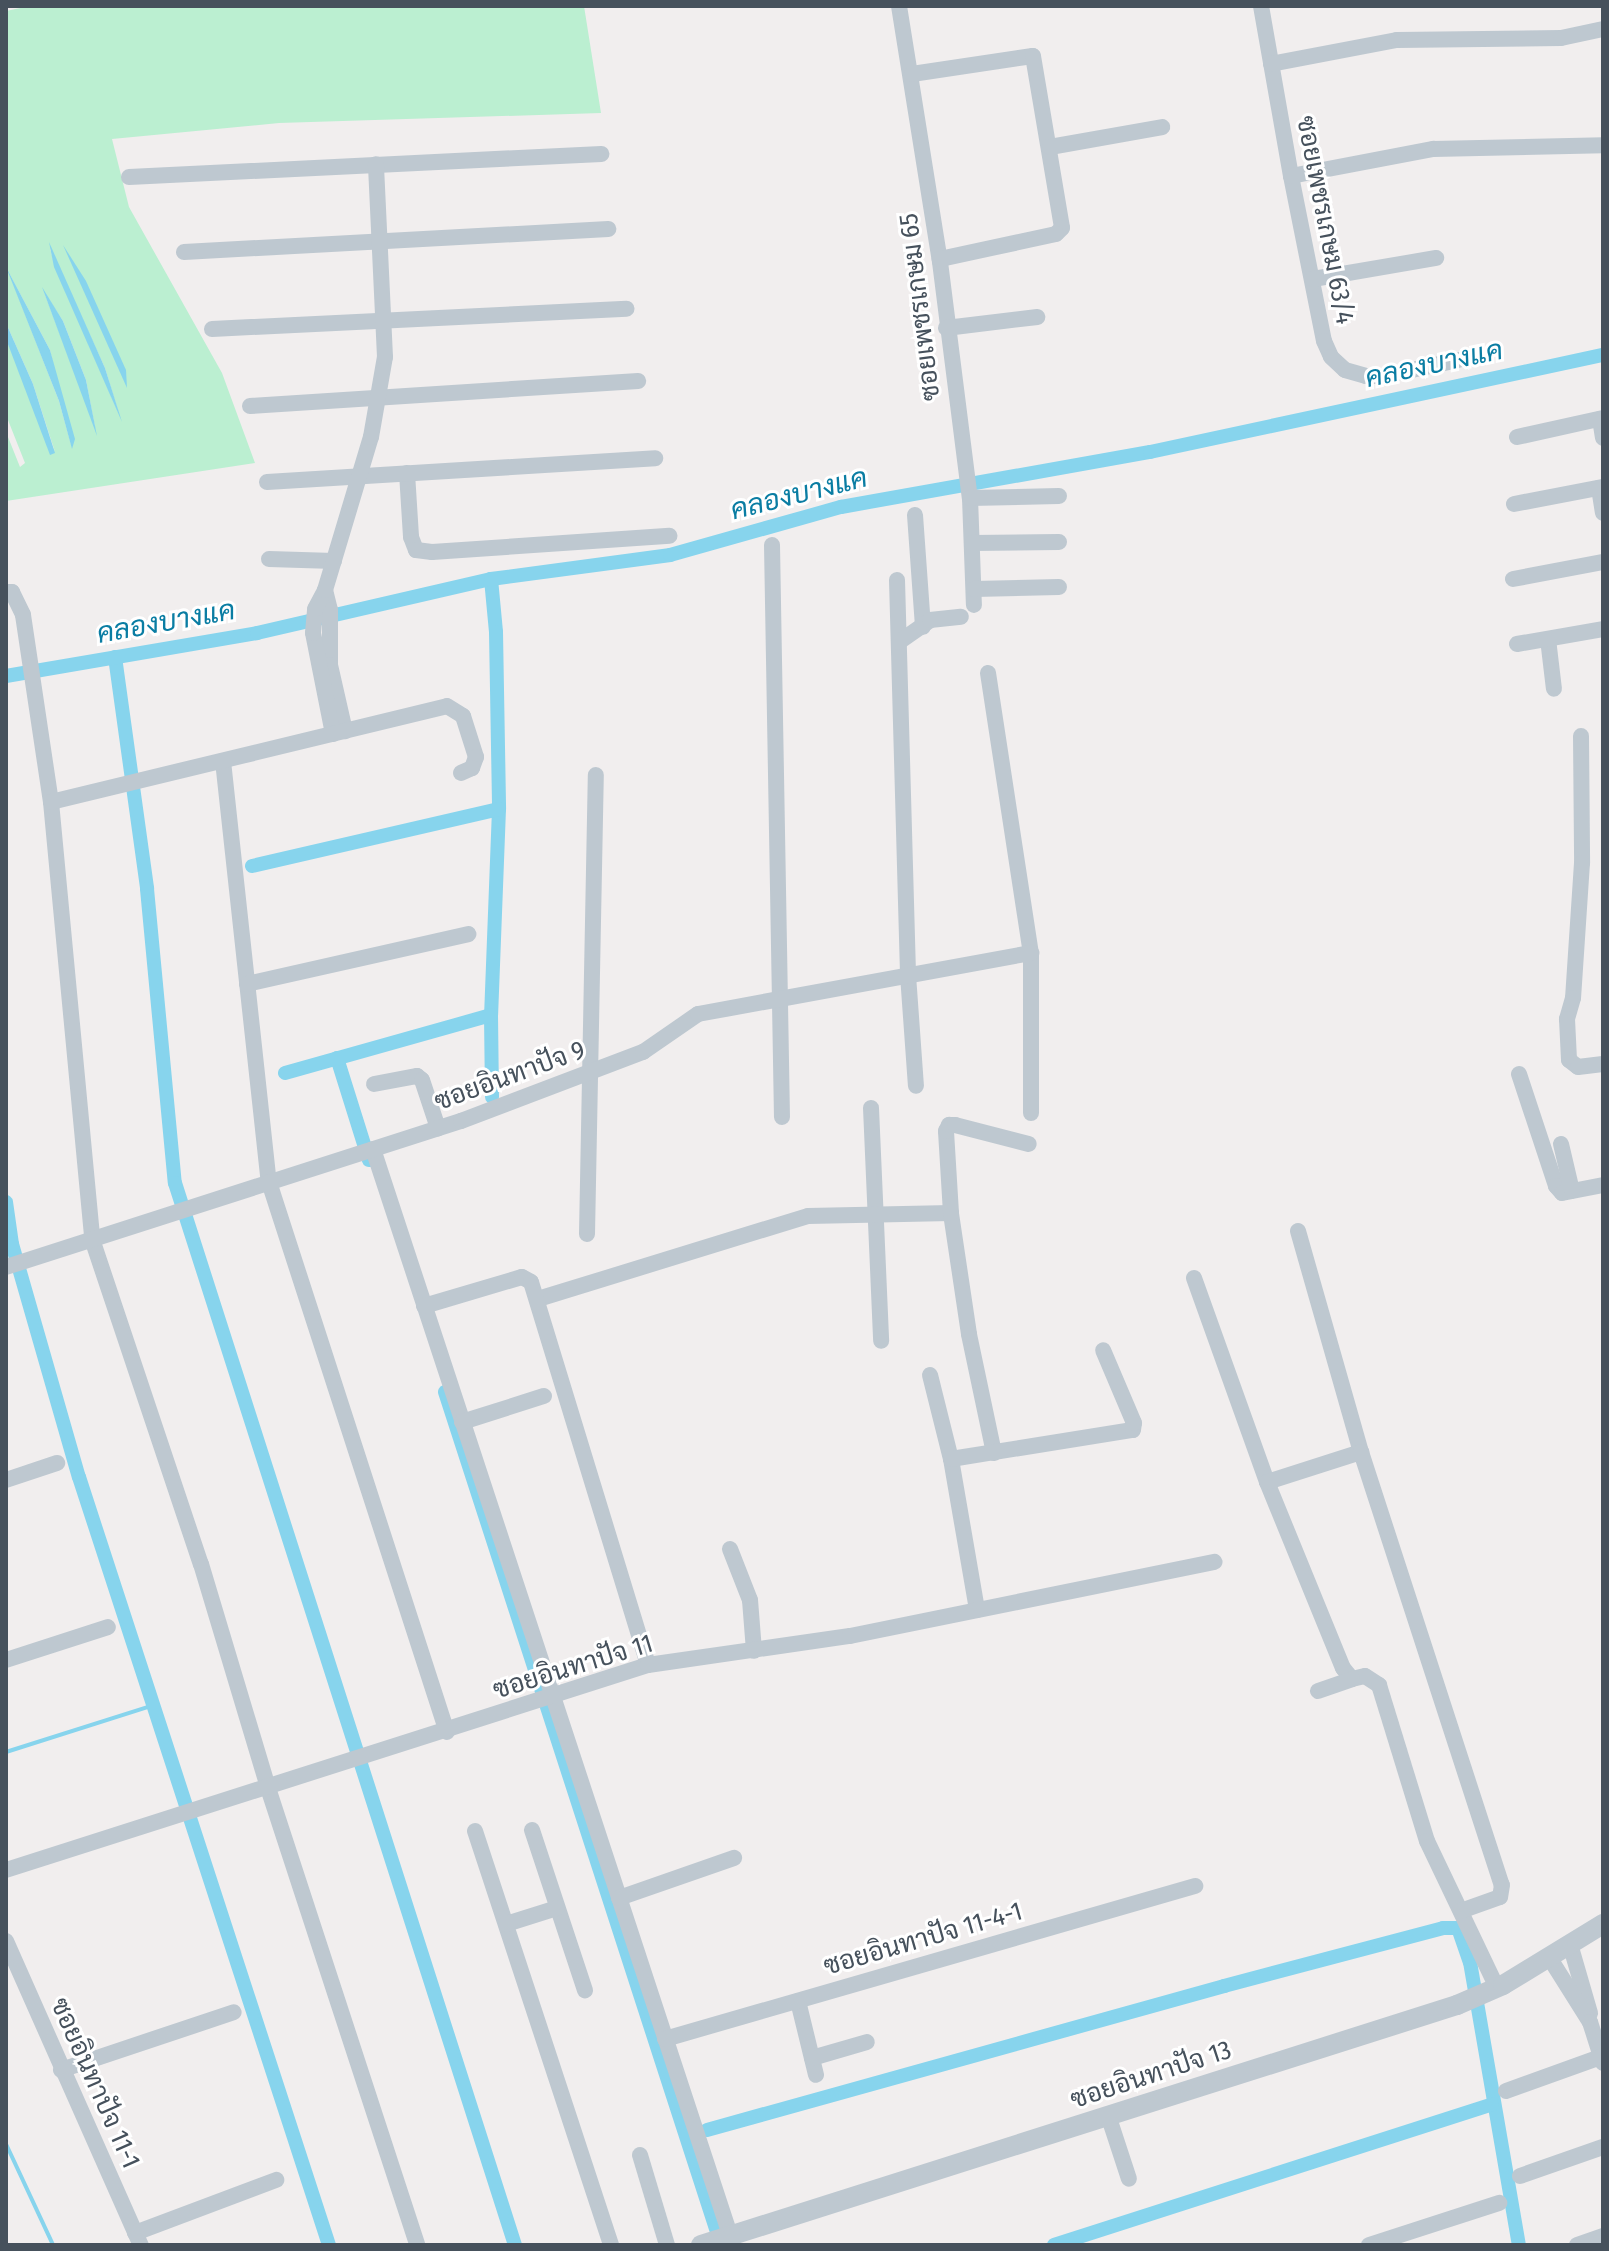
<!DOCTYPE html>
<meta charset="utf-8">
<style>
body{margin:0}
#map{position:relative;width:1609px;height:2251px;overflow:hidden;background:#f1eeee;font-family:"Fira Sans Condensed",Sarabun,sans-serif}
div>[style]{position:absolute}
.green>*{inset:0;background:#bbefd1}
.water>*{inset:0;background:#87d4ed}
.stream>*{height:4px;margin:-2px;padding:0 2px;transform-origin:2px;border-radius:2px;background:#87d4ed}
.canal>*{height:14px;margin:-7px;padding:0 7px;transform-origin:7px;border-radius:7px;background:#87d4ed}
.minor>*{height:16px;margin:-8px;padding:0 8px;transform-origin:8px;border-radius:8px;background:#bec8d0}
.tertiary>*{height:20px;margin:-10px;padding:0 10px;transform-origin:10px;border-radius:10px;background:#bec8d0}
span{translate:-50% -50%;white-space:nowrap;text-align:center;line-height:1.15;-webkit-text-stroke:6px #fff;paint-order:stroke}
.street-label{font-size:26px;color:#46515c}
.water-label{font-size:28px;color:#0a7da3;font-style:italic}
.frame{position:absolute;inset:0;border:8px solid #46515c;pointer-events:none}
</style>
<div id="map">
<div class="green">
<i style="clip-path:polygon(evenodd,30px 6px,584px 6px,601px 113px,279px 123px,112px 139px,129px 207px,222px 373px,255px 463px,6px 501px,6px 432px,20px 467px,25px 463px,6px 415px,6px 339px,55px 452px,33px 384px,6px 323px,6px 11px,30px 6px,50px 248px,105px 368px,119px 414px,55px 267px,50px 248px,30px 6px,9px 273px,50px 350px,72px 448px,59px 401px,9px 273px,30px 6px,44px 292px,63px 321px,86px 380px,95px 427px,44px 292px)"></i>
</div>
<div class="water">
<i style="clip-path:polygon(49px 242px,105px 368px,122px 422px,54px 267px)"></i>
<i style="clip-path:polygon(63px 245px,86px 281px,126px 370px,127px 388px)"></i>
<i style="clip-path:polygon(6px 267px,50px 350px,75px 439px,72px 449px,59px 401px)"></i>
<i style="clip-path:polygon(42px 287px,63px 321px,86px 380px,97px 436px)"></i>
<i style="clip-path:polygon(6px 323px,33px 384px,55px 453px,50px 455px,6px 339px)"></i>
</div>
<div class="stream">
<i style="left:6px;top:1752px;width:155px;rotate:-17.6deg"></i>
<i style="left:6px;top:2144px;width:111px;rotate:65deg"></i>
</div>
<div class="canal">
<i style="left:491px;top:579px;width:53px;rotate:84.6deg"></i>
<i style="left:496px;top:632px;width:177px;rotate:89deg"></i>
<i style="left:499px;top:809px;width:206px;rotate:92.2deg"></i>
<i style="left:491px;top:1015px;width:82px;rotate:89.3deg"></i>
<i style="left:115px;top:657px;width:234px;rotate:82.1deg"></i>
<i style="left:147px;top:889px;width:295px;rotate:84.6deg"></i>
<i style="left:175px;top:1183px;width:1115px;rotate:72.25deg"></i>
<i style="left:6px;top:676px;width:255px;rotate:-9.7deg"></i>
<i style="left:257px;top:633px;width:240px;rotate:-13deg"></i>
<i style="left:491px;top:579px;width:181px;rotate:-7.6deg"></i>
<i style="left:670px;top:555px;width:178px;rotate:-15.7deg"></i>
<i style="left:841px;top:507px;width:314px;rotate:-10.1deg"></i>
<i style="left:1150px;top:452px;width:463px;rotate:-12.1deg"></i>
<i style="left:252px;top:866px;width:253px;rotate:-13deg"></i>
<i style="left:337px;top:1058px;width:107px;rotate:72.6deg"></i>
<i style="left:285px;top:1073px;width:214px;rotate:-15.7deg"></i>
<i style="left:6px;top:1202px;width:42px;rotate:81.9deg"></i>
<i style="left:12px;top:1244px;width:242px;rotate:74deg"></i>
<i style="left:79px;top:1477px;width:808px;rotate:71.97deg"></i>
<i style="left:445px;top:1392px;width:880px;rotate:72.06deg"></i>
<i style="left:707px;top:2130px;width:537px;rotate:-15.56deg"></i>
<i style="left:1224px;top:1986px;width:227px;rotate:-14.8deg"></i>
<i style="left:1443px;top:1928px;width:15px"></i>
<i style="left:1458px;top:1928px;width:36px;rotate:71deg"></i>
<i style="left:1470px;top:1962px;width:287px;rotate:80.2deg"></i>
<i style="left:1054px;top:2245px;width:460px;rotate:-17.8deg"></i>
</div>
<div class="minor">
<i style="left:899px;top:6px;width:259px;rotate:80.9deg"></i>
<i style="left:940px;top:262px;width:238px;rotate:82.8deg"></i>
<i style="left:970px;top:498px;width:107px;rotate:87.9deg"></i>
<i style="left:1261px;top:6px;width:173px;rotate:80deg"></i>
<i style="left:1291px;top:176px;width:168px;rotate:78.7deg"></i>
<i style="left:1324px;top:341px;width:17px;rotate:66deg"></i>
<i style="left:1331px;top:357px;width:19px;rotate:43deg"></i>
<i style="left:1345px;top:370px;width:22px;rotate:16deg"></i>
<i style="left:1366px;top:376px;width:18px"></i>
<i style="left:1384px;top:376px;width:76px;rotate:-12.2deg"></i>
<i style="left:1271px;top:64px;width:128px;rotate:-10.8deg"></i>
<i style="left:1397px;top:40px;width:164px;rotate:-0.7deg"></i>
<i style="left:1561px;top:38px;width:43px;rotate:-12.1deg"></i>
<i style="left:912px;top:74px;width:122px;rotate:-8.5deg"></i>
<i style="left:1033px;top:56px;width:174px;rotate:80.4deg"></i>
<i style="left:1062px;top:228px;width:8px;rotate:135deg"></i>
<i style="left:1056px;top:234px;width:119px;rotate:167.8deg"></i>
<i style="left:1050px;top:147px;width:114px;rotate:-10.1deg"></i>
<i style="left:1291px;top:176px;width:145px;rotate:-10.8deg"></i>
<i style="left:1433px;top:149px;width:170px;rotate:-1.3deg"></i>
<i style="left:129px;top:177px;width:473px;rotate:-2.8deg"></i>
<i style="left:184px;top:252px;width:425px;rotate:-3.1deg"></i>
<i style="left:1313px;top:279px;width:125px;rotate:-9.7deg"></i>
<i style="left:946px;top:328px;width:92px;rotate:-6.9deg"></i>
<i style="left:212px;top:329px;width:415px;rotate:-2.8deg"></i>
<i style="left:250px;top:406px;width:389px;rotate:-3.7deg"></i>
<i style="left:1600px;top:419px;width:19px;rotate:81deg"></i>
<i style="left:1517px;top:437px;width:88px;rotate:-12.5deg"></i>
<i style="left:407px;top:473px;width:64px;rotate:86.4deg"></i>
<i style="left:411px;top:537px;width:14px;rotate:69deg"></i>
<i style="left:416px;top:550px;width:16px;rotate:7deg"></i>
<i style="left:432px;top:552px;width:238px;rotate:-3.9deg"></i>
<i style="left:267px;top:482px;width:389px;rotate:-3.5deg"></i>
<i style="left:1599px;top:488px;width:25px;rotate:81deg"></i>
<i style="left:970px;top:498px;width:89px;rotate:-1.3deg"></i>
<i style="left:1514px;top:504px;width:91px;rotate:-10.8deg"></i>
<i style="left:915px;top:515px;width:112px;rotate:85.9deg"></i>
<i style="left:972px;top:543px;width:87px;rotate:-0.7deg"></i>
<i style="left:772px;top:545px;width:572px;rotate:89deg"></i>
<i style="left:269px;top:559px;width:65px;rotate:1.8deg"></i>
<i style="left:1513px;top:579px;width:92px;rotate:-10.7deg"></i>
<i style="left:897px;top:580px;width:395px;rotate:88.4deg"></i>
<i style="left:908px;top:975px;width:111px;rotate:85.9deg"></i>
<i style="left:974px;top:589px;width:85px;rotate:-1.3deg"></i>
<i style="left:325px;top:590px;width:21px;rotate:76deg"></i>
<i style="left:330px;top:610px;width:55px;rotate:90deg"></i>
<i style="left:330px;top:665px;width:68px;rotate:77.2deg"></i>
<i style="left:6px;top:592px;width:6px"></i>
<i style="left:12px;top:592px;width:25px;rotate:64deg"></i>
<i style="left:23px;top:615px;width:189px;rotate:81.5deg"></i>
<i style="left:51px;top:802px;width:439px;rotate:84.6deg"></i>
<i style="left:92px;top:1239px;width:343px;rotate:71.5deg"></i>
<i style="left:201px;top:1564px;width:234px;rotate:73.3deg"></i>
<i style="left:268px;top:1788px;width:481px;rotate:71.9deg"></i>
<i style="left:1548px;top:639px;width:50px;rotate:83.2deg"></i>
<i style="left:899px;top:642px;width:38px;rotate:-35deg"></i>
<i style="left:930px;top:620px;width:31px;rotate:-6deg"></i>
<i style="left:1517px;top:644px;width:87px;rotate:-9.9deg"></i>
<i style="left:988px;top:673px;width:283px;rotate:81.3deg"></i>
<i style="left:1031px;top:953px;width:160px;rotate:90deg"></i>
<i style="left:333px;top:734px;width:103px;rotate:-101.2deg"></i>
<i style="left:313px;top:633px;width:24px;rotate:-85deg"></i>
<i style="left:315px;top:609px;width:21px;rotate:-62deg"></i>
<i style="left:325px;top:590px;width:160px;rotate:-73.3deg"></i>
<i style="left:371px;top:437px;width:81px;rotate:-80.1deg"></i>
<i style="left:385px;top:357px;width:193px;rotate:-92.7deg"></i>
<i style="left:1581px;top:736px;width:127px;rotate:89.5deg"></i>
<i style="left:1582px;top:863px;width:135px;rotate:93.8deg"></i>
<i style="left:1573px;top:998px;width:22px;rotate:106deg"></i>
<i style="left:1567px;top:1019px;width:41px;rotate:87.2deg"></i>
<i style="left:1569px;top:1060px;width:11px;rotate:38deg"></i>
<i style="left:1578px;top:1067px;width:25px;rotate:-7deg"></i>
<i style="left:223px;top:761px;width:424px;rotate:83.8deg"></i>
<i style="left:269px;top:1182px;width:578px;rotate:72.07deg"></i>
<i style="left:51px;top:802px;width:407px;rotate:-13.6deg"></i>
<i style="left:447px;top:706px;width:19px;rotate:32deg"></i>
<i style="left:463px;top:716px;width:43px;rotate:72.4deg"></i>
<i style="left:476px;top:757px;width:12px;rotate:110deg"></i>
<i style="left:472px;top:768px;width:12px;rotate:156deg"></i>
<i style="left:247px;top:984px;width:227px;rotate:-12.7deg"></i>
<i style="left:1519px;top:1074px;width:118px;rotate:71.7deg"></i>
<i style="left:1556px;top:1186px;width:9px;rotate:49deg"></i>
<i style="left:1562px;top:1193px;width:42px;rotate:-11deg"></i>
<i style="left:374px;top:1084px;width:44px;rotate:-10.5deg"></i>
<i style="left:417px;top:1076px;width:6px;rotate:39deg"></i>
<i style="left:422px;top:1080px;width:51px;rotate:71.6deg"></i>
<i style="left:871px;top:1108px;width:233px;rotate:87.5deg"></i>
<i style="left:1561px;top:1144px;width:48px;rotate:76.8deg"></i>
<i style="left:373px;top:1149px;width:1143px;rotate:71.8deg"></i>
<i style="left:1298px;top:1231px;width:230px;rotate:74.1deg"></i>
<i style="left:587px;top:1234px;width:459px;rotate:-88.9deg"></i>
<i style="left:6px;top:1267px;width:478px;rotate:-17.8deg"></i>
<i style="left:461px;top:1121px;width:195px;rotate:-20.8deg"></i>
<i style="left:643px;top:1052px;width:67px;rotate:-34.6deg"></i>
<i style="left:698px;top:1014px;width:339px;rotate:-10.4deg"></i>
<i style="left:1194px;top:1278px;width:217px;rotate:70.3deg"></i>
<i style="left:1267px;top:1482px;width:201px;rotate:67.8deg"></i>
<i style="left:1343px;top:1668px;width:14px;rotate:51deg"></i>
<i style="left:1352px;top:1679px;width:13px;rotate:-13deg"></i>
<i style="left:1365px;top:1676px;width:17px;rotate:33deg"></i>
<i style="left:1379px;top:1685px;width:163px;rotate:72.9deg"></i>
<i style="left:1427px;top:1841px;width:163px;rotate:64.5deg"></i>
<i style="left:538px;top:1299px;width:282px;rotate:-17.1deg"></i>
<i style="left:808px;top:1216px;width:143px;rotate:-1.2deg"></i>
<i style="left:424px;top:1306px;width:102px;rotate:-16.5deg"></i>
<i style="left:522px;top:1277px;width:10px;rotate:29deg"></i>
<i style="left:531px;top:1282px;width:400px;rotate:73deg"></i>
<i style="left:930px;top:1375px;width:87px;rotate:76deg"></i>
<i style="left:951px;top:1459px;width:153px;rotate:80.2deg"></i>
<i style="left:462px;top:1422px;width:86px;rotate:-17.6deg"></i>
<i style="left:994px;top:1453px;width:122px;rotate:-101.9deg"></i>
<i style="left:969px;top:1334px;width:122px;rotate:-98.5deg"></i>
<i style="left:951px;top:1213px;width:82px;rotate:-93.5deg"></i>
<i style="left:946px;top:1131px;width:7px;rotate:-63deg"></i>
<i style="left:949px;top:1125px;width:6px"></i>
<i style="left:955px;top:1125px;width:76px;rotate:14.4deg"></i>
<i style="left:951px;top:1459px;width:184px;rotate:-9.1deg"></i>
<i style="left:1133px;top:1430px;width:7px;rotate:-82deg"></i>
<i style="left:1134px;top:1423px;width:79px;rotate:-113deg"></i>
<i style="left:6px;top:1480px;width:54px;rotate:-18.4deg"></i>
<i style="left:1267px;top:1482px;width:99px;rotate:-17.7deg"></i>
<i style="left:1361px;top:1452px;width:455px;rotate:72deg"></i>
<i style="left:1502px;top:1885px;width:12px;rotate:99deg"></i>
<i style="left:1500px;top:1897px;width:41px;rotate:160.3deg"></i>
<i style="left:730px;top:1549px;width:55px;rotate:68.6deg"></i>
<i style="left:750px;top:1600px;width:51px;rotate:85.5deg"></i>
<i style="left:6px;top:1660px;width:107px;rotate:-17.9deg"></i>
<i style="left:1318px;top:1691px;width:36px;rotate:-19deg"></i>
<i style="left:532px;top:1830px;width:169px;rotate:71.7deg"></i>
<i style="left:475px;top:1831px;width:436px;rotate:71.8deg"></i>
<i style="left:6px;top:1870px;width:674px;rotate:-17.71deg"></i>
<i style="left:648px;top:1665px;width:204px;rotate:-8.2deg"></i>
<i style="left:850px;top:1636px;width:372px;rotate:-11.5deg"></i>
<i style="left:619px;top:1898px;width:122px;rotate:-19.2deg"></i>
<i style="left:506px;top:1924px;width:53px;rotate:-17.4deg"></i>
<i style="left:6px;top:1941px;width:333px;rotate:66.1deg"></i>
<i style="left:1570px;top:1944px;width:72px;rotate:73.8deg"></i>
<i style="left:1549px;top:1957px;width:77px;rotate:57.8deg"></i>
<i style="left:1590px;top:2022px;width:43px;rotate:72.4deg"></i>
<i style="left:798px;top:2001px;width:76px;rotate:76.3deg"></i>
<i style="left:665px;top:2039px;width:552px;rotate:-16.1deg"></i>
<i style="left:812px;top:2058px;width:57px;rotate:-16.2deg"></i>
<i style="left:61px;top:2070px;width:182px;rotate:-18.5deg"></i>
<i style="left:1506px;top:2091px;width:103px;rotate:-19.8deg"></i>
<i style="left:1108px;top:2115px;width:67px;rotate:71.8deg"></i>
<i style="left:640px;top:2155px;width:94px;rotate:73.3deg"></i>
<i style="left:1520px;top:2176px;width:88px;rotate:-19.3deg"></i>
<i style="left:135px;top:2233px;width:151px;rotate:-20.6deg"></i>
<i style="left:1369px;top:2245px;width:137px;rotate:-17.9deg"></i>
<i style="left:1577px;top:2245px;width:28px;rotate:-19deg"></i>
</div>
<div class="tertiary">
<i style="left:701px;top:2245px;width:793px;rotate:-17.61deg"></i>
<i style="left:1457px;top:2005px;width:50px;rotate:-23.5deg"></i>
<i style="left:1503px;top:1985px;width:117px;rotate:-31.4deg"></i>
</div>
<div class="street-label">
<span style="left:1325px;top:220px;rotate:79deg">ซอยเพชรเกษม 63/4</span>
<span style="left:920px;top:307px;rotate:-97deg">ซอยเพชรเกษม 65</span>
<span style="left:510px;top:1076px;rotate:-20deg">ซอยอินทาปัจ 9</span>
<span style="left:573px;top:1667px;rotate:-17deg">ซอยอินทาปัจ 11</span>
<span style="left:923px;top:1939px;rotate:-16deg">ซอยอินทาปัจ 11-4-1</span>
<span style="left:1151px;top:2075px;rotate:-18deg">ซอยอินทาปัจ 13</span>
<span style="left:95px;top:2083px;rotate:66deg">ซอยอินทาปัจ 11-1</span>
</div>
<div class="water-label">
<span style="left:1434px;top:364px;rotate:-12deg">คลองบางแค</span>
<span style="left:799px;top:494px;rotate:-14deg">คลองบางแค</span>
<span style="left:166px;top:622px;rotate:-10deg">คลองบางแค</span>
</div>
<div class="frame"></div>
</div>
